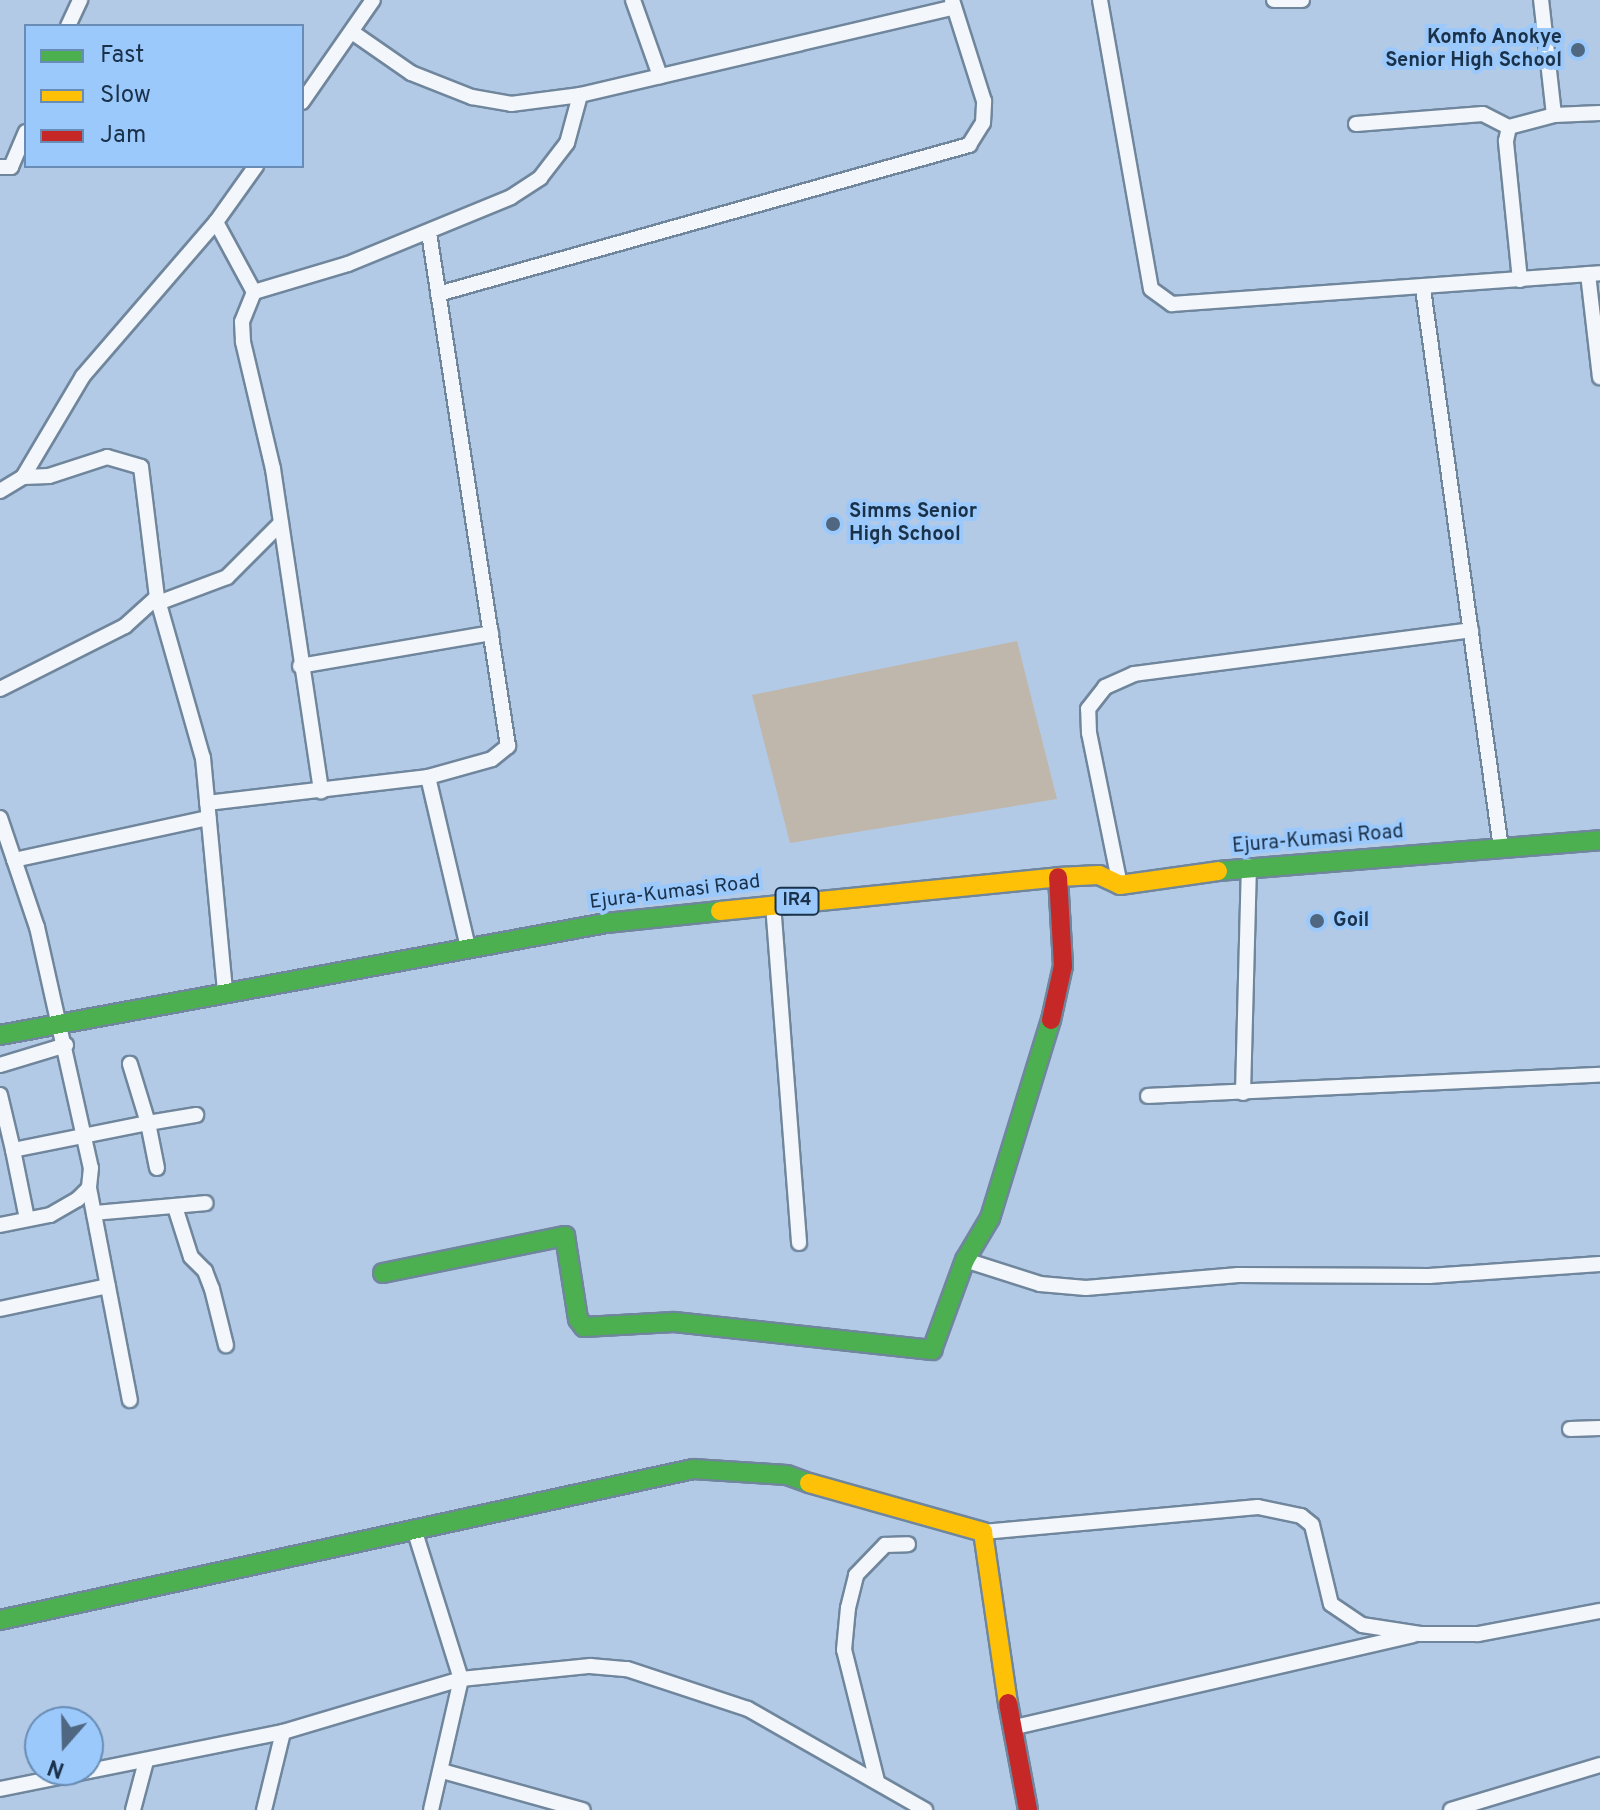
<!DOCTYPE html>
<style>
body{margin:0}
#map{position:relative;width:1600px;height:1810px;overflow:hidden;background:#b2cae6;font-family:Overpass,sans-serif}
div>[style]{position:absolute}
.green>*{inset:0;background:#c0b7ac}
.roads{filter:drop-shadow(2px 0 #70869d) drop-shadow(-2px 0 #70869d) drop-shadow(0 2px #70869d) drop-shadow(0 -2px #70869d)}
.street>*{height:14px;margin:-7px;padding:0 7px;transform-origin:7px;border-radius:7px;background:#f3f7fb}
.fast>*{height:18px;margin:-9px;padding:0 9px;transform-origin:9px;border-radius:9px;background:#4caf50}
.slow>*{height:18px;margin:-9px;padding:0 9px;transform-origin:9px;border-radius:9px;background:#ffc107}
.jam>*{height:18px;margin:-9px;padding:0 9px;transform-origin:9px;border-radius:9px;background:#c62828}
.dots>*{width:22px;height:22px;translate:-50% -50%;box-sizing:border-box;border:4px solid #9cc9fc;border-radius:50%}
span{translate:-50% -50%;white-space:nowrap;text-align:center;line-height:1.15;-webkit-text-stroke:8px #9cc9fc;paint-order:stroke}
.shield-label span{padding:2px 6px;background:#9cc9fc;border:2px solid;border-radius:6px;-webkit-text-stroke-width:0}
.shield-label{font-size:18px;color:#1a314a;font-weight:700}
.poi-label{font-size:20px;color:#1a314a;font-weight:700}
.right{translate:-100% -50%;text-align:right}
.left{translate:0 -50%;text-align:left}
.street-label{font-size:20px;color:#1a314a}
.legend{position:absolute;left:24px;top:24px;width:280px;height:144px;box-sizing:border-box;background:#9cc9fc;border:2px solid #688cb5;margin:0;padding:10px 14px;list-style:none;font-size:24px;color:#1a314a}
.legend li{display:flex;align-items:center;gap:16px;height:40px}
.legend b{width:40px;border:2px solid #688cb5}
.north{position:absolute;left:24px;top:1706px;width:80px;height:80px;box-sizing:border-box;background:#9cc9fc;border:2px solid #688cb5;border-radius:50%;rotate:200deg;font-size:22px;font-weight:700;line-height:32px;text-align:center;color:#1a314a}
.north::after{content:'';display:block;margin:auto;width:28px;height:36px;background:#4f6781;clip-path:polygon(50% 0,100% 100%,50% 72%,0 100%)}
</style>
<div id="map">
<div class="green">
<i style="clip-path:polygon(1017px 641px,1057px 799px,790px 843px,752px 695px)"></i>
</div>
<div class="roads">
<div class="street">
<i style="left:633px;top:0;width:81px;rotate:70.4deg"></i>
<i style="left:1100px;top:0;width:293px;rotate:80deg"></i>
<i style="left:1151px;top:289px;width:26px;rotate:36deg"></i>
<i style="left:1172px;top:304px;width:429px;rotate:-4.1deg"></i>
<i style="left:1274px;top:0;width:28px"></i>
<i style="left:68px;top:26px;width:29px;rotate:-65deg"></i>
<i style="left:352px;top:32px;width:72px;rotate:34.8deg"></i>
<i style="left:411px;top:73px;width:66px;rotate:21.5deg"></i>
<i style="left:472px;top:97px;width:40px;rotate:10deg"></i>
<i style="left:511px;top:104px;width:70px;rotate:-7.4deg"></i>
<i style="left:580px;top:95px;width:384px;rotate:-13.2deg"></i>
<i style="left:302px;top:102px;width:124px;rotate:-55.2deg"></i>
<i style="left:1554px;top:115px;width:46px;rotate:-2.5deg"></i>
<i style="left:1356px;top:124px;width:127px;rotate:-4.5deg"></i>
<i style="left:1483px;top:114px;width:29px;rotate:27deg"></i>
<i style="left:0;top:167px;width:11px"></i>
<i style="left:11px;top:167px;width:38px;rotate:-67deg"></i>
<i style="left:216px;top:222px;width:80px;rotate:61.5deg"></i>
<i style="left:254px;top:292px;width:98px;rotate:-16.6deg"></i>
<i style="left:348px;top:264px;width:176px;rotate:-22.3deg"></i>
<i style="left:511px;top:197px;width:35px;rotate:-33deg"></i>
<i style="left:540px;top:178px;width:44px;rotate:-52.4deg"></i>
<i style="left:567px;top:143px;width:50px;rotate:-74.8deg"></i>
<i style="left:1588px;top:274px;width:104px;rotate:83.4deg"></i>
<i style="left:1520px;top:280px;width:140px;rotate:-95.8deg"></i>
<i style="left:1506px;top:141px;width:14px;rotate:-78deg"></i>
<i style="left:1509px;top:127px;width:47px;rotate:-14.9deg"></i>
<i style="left:1554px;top:115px;width:116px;rotate:-96.4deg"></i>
<i style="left:1423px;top:289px;width:564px;rotate:82.06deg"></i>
<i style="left:254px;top:292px;width:32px;rotate:112deg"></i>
<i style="left:242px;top:322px;width:20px;rotate:87deg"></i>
<i style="left:243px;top:342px;width:130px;rotate:76.7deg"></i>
<i style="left:273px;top:469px;width:326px;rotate:81.5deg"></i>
<i style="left:438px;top:294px;width:552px;rotate:-15.67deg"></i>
<i style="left:969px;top:145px;width:26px;rotate:-58deg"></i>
<i style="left:983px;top:123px;width:22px;rotate:-87deg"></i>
<i style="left:984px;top:101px;width:106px;rotate:-107.6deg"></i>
<i style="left:23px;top:477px;width:117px;rotate:-59.3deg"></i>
<i style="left:83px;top:376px;width:203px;rotate:-49.2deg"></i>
<i style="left:216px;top:222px;width:69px;rotate:-54.5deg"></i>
<i style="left:0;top:491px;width:27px;rotate:-31deg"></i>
<i style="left:23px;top:477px;width:26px;rotate:-2deg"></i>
<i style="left:49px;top:476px;width:61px;rotate:-18.1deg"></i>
<i style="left:107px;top:457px;width:35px;rotate:16deg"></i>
<i style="left:141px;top:467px;width:131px;rotate:83deg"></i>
<i style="left:157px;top:597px;width:167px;rotate:74.1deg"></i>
<i style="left:203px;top:758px;width:234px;rotate:84.6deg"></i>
<i style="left:158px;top:603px;width:74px;rotate:-20.6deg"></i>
<i style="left:227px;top:577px;width:76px;rotate:-45deg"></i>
<i style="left:300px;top:666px;width:194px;rotate:-9.8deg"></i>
<i style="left:0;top:689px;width:140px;rotate:-26.7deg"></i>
<i style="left:125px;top:626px;width:43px;rotate:-42.2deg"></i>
<i style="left:428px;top:777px;width:176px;rotate:76.8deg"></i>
<i style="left:207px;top:803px;width:223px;rotate:-6.7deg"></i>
<i style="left:428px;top:777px;width:66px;rotate:-15.7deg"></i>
<i style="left:492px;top:759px;width:21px;rotate:-39deg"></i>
<i style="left:508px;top:746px;width:519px;rotate:-98.75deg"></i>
<i style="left:0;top:818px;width:115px;rotate:71.3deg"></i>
<i style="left:37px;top:927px;width:247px;rotate:77.4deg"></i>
<i style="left:91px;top:1168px;width:20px;rotate:96deg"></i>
<i style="left:89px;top:1188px;width:16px;rotate:135deg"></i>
<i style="left:78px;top:1199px;width:32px;rotate:150deg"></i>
<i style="left:50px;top:1215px;width:51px;rotate:168.7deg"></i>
<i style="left:14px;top:860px;width:199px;rotate:-12.2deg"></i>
<i style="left:1120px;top:885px;width:155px;rotate:-101.5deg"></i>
<i style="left:1089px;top:733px;width:24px;rotate:-92deg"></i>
<i style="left:1088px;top:709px;width:28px;rotate:-52deg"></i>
<i style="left:1105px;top:687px;width:32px;rotate:-24deg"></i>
<i style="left:1134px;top:674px;width:340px;rotate:-7.4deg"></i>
<i style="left:773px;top:904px;width:340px;rotate:85.6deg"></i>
<i style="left:0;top:1065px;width:69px;rotate:-16.9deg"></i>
<i style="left:1243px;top:1093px;width:227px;rotate:-88.5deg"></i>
<i style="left:0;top:1095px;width:57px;rotate:76.7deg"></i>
<i style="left:13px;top:1150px;width:138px;rotate:-11.3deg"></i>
<i style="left:148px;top:1123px;width:62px;rotate:-107deg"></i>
<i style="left:1148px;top:1096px;width:452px;rotate:-2.7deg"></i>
<i style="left:13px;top:1150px;width:70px;rotate:78.5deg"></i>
<i style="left:157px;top:1168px;width:46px;rotate:-101.3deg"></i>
<i style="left:148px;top:1123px;width:49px;rotate:-9.5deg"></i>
<i style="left:89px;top:1188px;width:216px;rotate:79.1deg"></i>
<i style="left:175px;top:1207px;width:52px;rotate:72.3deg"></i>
<i style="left:191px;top:1257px;width:20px;rotate:45deg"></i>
<i style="left:205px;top:1271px;width:19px;rotate:69deg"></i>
<i style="left:212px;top:1289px;width:58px;rotate:76deg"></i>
<i style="left:94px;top:1213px;width:112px;rotate:-5.1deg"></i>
<i style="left:965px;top:1260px;width:79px;rotate:17.7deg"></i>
<i style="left:1040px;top:1284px;width:46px;rotate:5deg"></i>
<i style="left:1086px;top:1288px;width:153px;rotate:-4.9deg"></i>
<i style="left:1238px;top:1275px;width:191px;rotate:0.3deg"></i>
<i style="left:1429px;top:1276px;width:171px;rotate:-4deg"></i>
<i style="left:0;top:1309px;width:110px;rotate:-12deg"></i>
<i style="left:1570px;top:1429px;width:30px;rotate:-2deg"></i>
<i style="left:414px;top:1529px;width:157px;rotate:72.6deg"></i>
<i style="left:461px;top:1679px;width:134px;rotate:102.9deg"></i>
<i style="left:983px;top:1532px;width:276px;rotate:-5.2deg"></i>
<i style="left:1258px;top:1507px;width:44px;rotate:11.8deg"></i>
<i style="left:1301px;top:1516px;width:14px;rotate:39deg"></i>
<i style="left:1312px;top:1525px;width:81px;rotate:76.5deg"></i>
<i style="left:1331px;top:1604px;width:37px;rotate:34deg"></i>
<i style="left:1362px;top:1625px;width:59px;rotate:8.8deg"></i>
<i style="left:1420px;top:1634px;width:58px"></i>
<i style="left:1478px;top:1634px;width:124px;rotate:-10.7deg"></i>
<i style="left:1015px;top:1727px;width:408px;rotate:-13deg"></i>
<i style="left:442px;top:1771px;width:146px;rotate:15.5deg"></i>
<i style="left:877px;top:1781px;width:135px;rotate:-104.1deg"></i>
<i style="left:844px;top:1650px;width:42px;rotate:-84.6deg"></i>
<i style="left:848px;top:1608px;width:34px;rotate:-76deg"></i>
<i style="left:856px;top:1575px;width:42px;rotate:-46deg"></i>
<i style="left:885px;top:1545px;width:23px;rotate:-2deg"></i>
<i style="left:0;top:1789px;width:289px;rotate:-11.4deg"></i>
<i style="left:283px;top:1732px;width:186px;rotate:-16.6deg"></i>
<i style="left:461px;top:1679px;width:130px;rotate:-5.8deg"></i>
<i style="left:590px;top:1666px;width:37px;rotate:5deg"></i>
<i style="left:627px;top:1669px;width:127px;rotate:18.3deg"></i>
<i style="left:748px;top:1709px;width:204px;rotate:29.7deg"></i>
<i style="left:133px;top:1810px;width:51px;rotate:-75.1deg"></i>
<i style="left:264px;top:1810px;width:80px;rotate:-76.3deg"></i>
<i style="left:1451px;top:1810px;width:156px;rotate:-16.8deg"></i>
</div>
<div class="fast">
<i style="left:1218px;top:871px;width:383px;rotate:-4.6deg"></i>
<i style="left:0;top:1035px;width:616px;rotate:-10.47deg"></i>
<i style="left:606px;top:923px;width:115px;rotate:-6deg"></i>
<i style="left:383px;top:1273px;width:186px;rotate:-11.5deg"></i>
<i style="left:565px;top:1236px;width:84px;rotate:81.1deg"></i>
<i style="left:578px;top:1319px;width:10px;rotate:53deg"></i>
<i style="left:584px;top:1327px;width:90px;rotate:-3.2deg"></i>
<i style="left:674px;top:1322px;width:260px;rotate:6.2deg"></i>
<i style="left:932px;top:1350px;width:96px;rotate:-69.9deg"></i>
<i style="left:965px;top:1260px;width:49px;rotate:-59.2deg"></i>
<i style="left:990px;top:1218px;width:207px;rotate:-72.9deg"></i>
<i style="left:0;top:1620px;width:709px;rotate:-12.29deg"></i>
<i style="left:693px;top:1469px;width:94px;rotate:3.7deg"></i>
<i style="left:787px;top:1475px;width:23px;rotate:20deg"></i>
</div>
<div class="slow">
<i style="left:720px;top:911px;width:340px;rotate:-5.7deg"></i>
<i style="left:1058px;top:877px;width:41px;rotate:-2.8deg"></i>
<i style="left:1099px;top:875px;width:23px;rotate:25deg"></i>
<i style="left:1120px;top:885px;width:99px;rotate:-8.1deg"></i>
<i style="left:809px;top:1483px;width:181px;rotate:15.7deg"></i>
<i style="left:983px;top:1532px;width:173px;rotate:81.7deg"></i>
</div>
<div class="jam">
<i style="left:1051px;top:1020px;width:55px;rotate:-77.5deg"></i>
<i style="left:1063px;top:966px;width:89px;rotate:-93.2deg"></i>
<i style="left:1008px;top:1703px;width:109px;rotate:79.4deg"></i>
</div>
</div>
<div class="dots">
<i style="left:1578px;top:50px;background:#4f6781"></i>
<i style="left:833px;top:524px;background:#4f6781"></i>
<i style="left:1317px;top:921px;background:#4f6781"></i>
</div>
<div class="shield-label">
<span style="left:797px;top:901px">IR4</span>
</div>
<div class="poi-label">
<span class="right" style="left:1562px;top:50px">Komfo Anokye<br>Senior High School</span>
<span class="left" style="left:849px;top:524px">Simms Senior<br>High School</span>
<span class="left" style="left:1333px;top:921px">Goil</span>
</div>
<div class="street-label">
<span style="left:1318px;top:840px;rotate:-5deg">Ejura-Kumasi Road</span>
<span style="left:675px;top:893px;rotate:-7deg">Ejura-Kumasi Road</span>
</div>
<ul class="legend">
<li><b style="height:10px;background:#4caf50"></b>Fast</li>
<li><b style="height:10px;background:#ffc107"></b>Slow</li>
<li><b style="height:10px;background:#c62828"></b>Jam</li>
</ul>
<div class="north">N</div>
</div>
